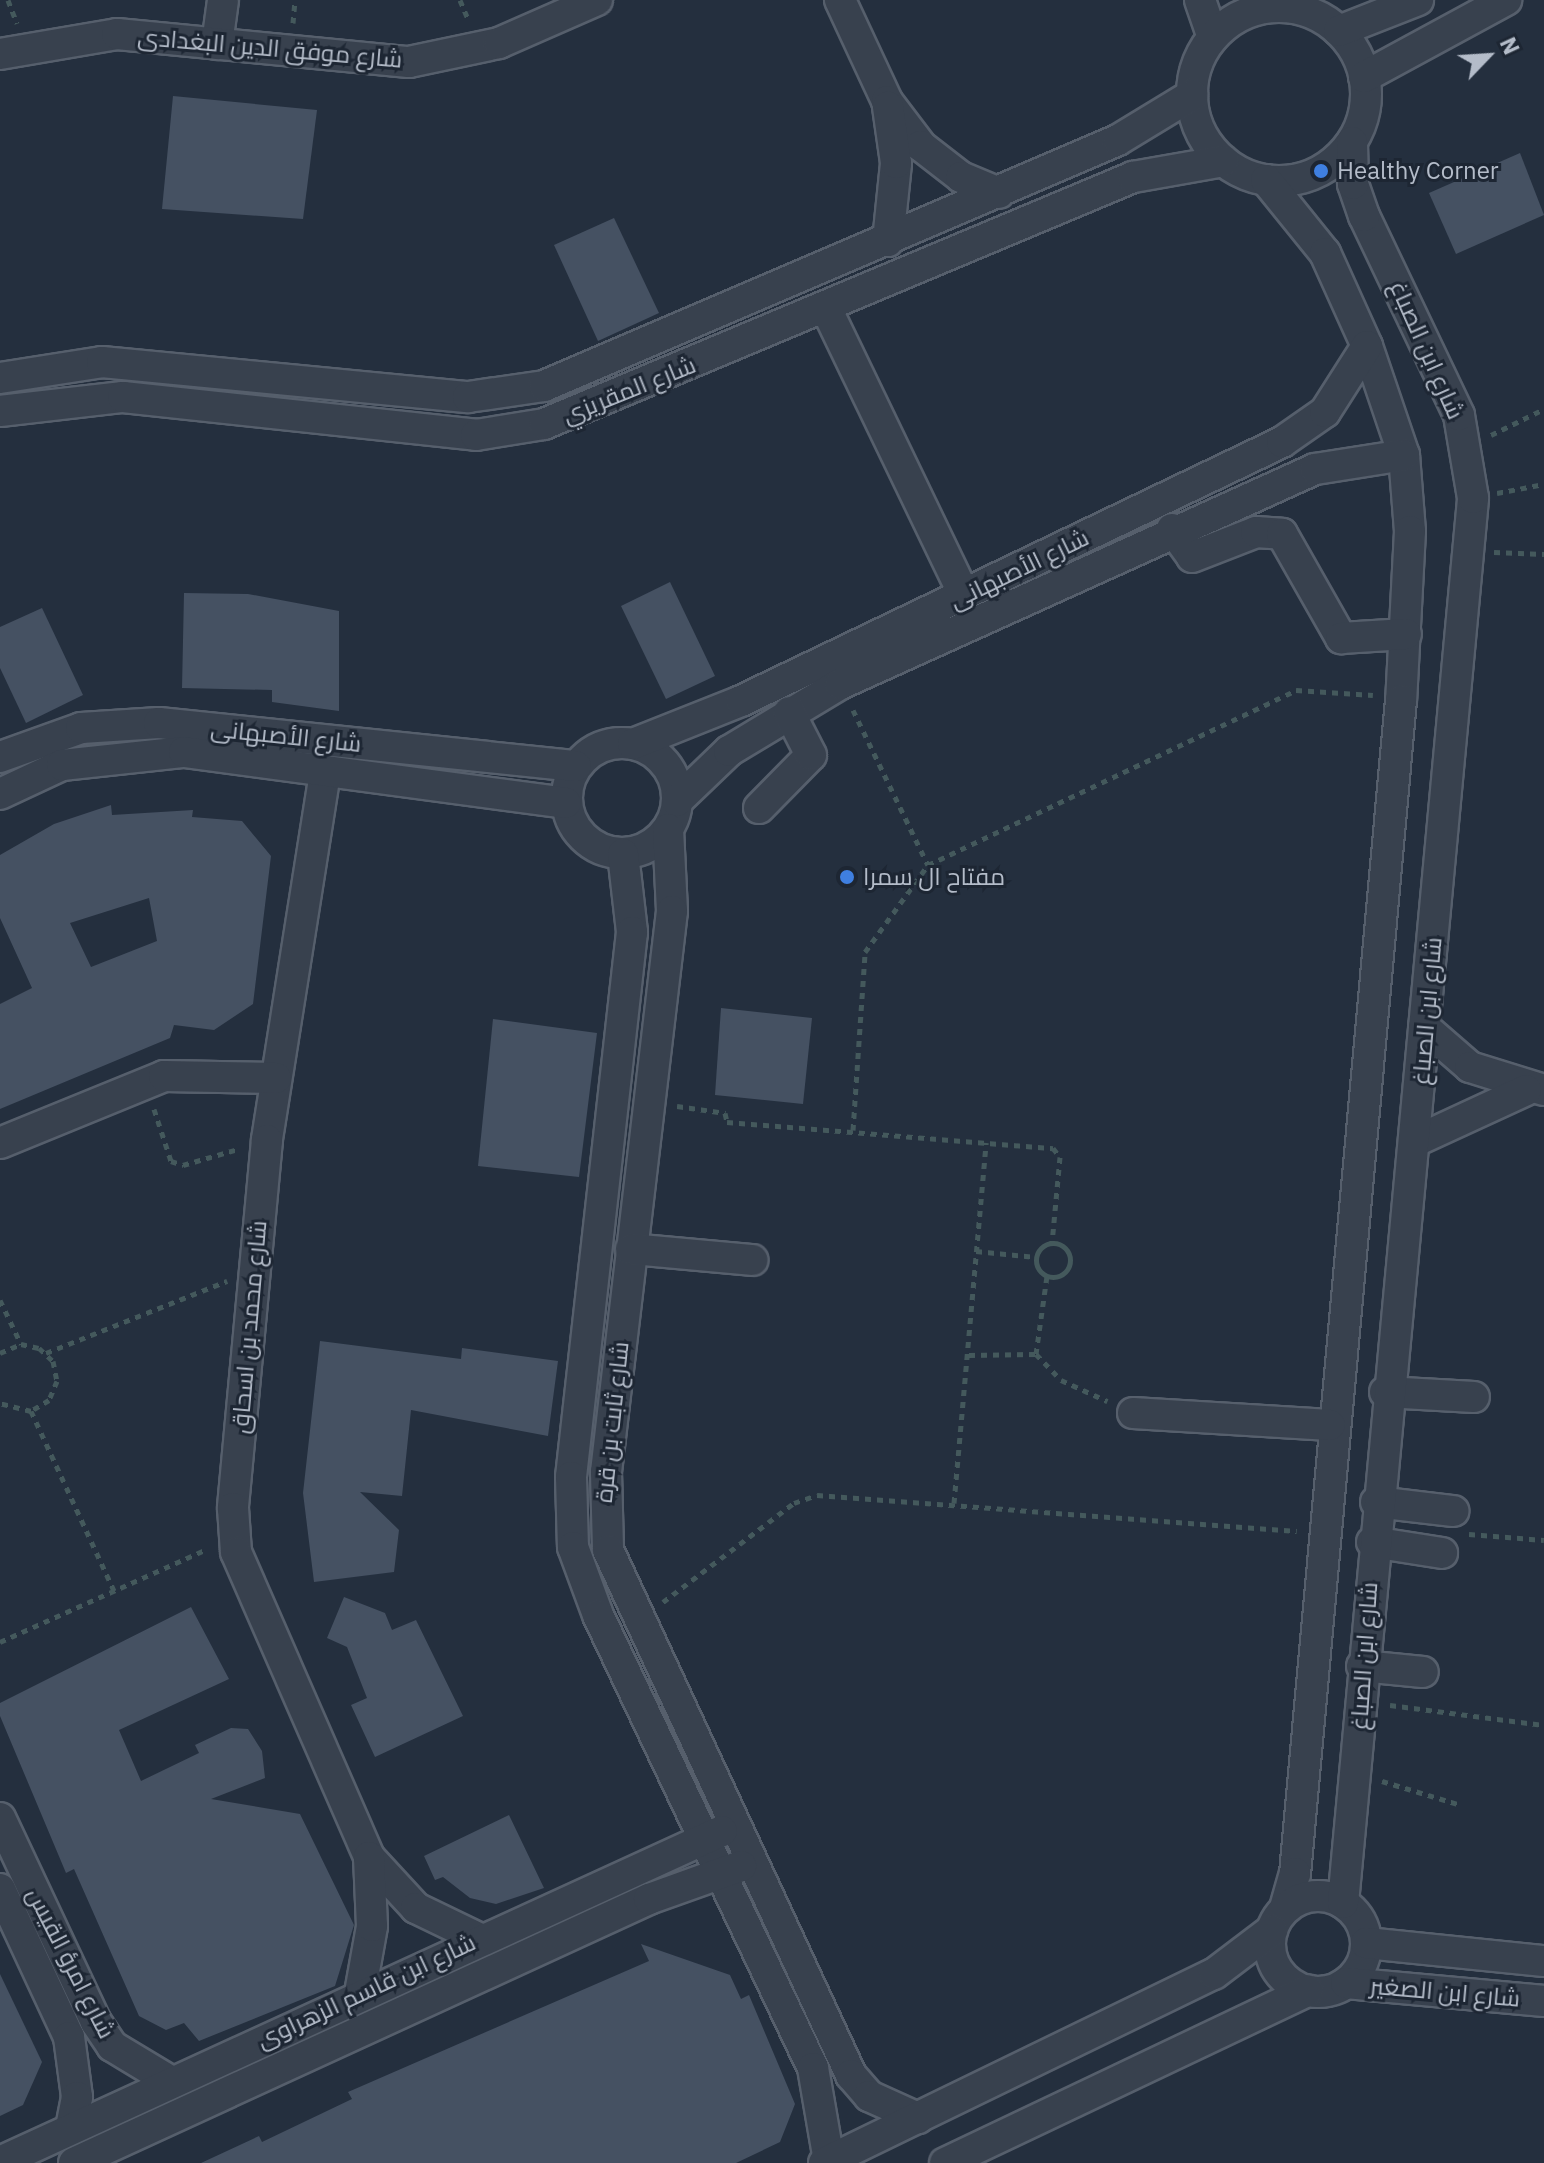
<!DOCTYPE html>
<meta charset="utf-8">
<style>
body{margin:0}
#map{position:relative;width:1544px;height:2163px;overflow:hidden;background:#242f3e;font-family:"IBM Plex Sans",Cairo,sans-serif}
div>[style]{position:absolute}
.building>*{inset:0;background:#455162}
.path>*{height:5px;margin-top:-2.5px;transform-origin:0;background:repeating-linear-gradient(90deg,#44595c 0 6px,transparent 0 12px)}
.path>.ring{margin:-2.5px;padding:0;box-sizing:content-box;background:none;border:5px solid #44595c;border-radius:50%}
.roads{filter:drop-shadow(2px 0 #565f6c) drop-shadow(-2px 0 #565f6c) drop-shadow(0 2px #565f6c) drop-shadow(0 -2px #565f6c)}
.minor>*{height:30px;margin:-15px;padding:0 15px;transform-origin:15px;border-radius:15px;background:#38414e}
.minor>.ring{margin:-15px;padding:0;box-sizing:content-box;background:none;border:30px solid #38414e;border-radius:50%}
.dots>*{width:22px;height:22px;translate:-50% -50%;box-sizing:border-box;border:4px solid #1d2633;border-radius:50%}
span{translate:-50% -50%;white-space:nowrap;text-align:center;line-height:1.15;-webkit-text-stroke:6px #1d2633;paint-order:stroke}
.street-label{font-size:24px;color:#b4bcc9}
.poi-label{font-size:24px;color:#b4bcc9}
.left{translate:0 -50%;text-align:left}
.north{position:absolute;left:1448px;top:16px;width:80px;height:80px;-webkit-text-stroke:6px #1d2633;paint-order:stroke;rotate:65deg;font-size:22px;font-weight:700;line-height:32px;text-align:center;color:#b4bcc9}
.north::after{content:'';display:block;margin:auto;width:28px;height:36px;background:#b4bcc9;clip-path:polygon(50% 0,100% 100%,50% 72%,0 100%)}
</style>
<div id="map">
<div class="building">
<i style="clip-path:polygon(173px 96px,317px 110px,303px 219px,162px 209px)"></i>
<i style="clip-path:polygon(1520px 153px,1544px 215px,1456px 254px,1429px 193px)"></i>
<i style="clip-path:polygon(614px 218px,659px 313px,598px 341px,554px 245px)"></i>
<i style="clip-path:polygon(670px 582px,715px 676px,666px 699px,621px 606px)"></i>
<i style="clip-path:polygon(184px 593px,248px 594px,339px 611px,339px 711px,272px 702px,272px 690px,182px 688px)"></i>
<i style="clip-path:polygon(42px 608px,83px 695px,26px 723px,0 668px,0 627px)"></i>
<i style="clip-path:polygon(evenodd,111px 805px,112px 815px,193px 810px,192px 817px,242px 821px,271px 856px,253px 1004px,214px 1030px,174px 1025px,170px 1038px,0 1109px,0 1004px,32px 988px,0 918px,0 855px,54px 824px,111px 805px,149px 898px,157px 941px,91px 967px,70px 923px,149px 898px)"></i>
<i style="clip-path:polygon(721px 1008px,812px 1018px,803px 1104px,715px 1095px)"></i>
<i style="clip-path:polygon(493px 1019px,597px 1033px,579px 1177px,478px 1166px)"></i>
<i style="clip-path:polygon(320px 1341px,461px 1359px,462px 1348px,558px 1361px,548px 1436px,411px 1410px,402px 1496px,360px 1492px,399px 1530px,394px 1572px,314px 1582px,303px 1493px)"></i>
<i style="clip-path:polygon(344px 1597px,385px 1613px,392px 1630px,416px 1620px,463px 1716px,375px 1757px,351px 1705px,367px 1698px,347px 1647px,327px 1638px)"></i>
<i style="clip-path:polygon(191px 1607px,229px 1679px,119px 1730px,141px 1781px,199px 1753px,195px 1745px,231px 1728px,248px 1729px,262px 1751px,265px 1778px,211px 1799px,300px 1814px,354px 1925px,335px 1986px,199px 2041px,184px 2023px,166px 2030px,139px 2016px,74px 1869px,66px 1873px,0 1716px,0 1703px)"></i>
<i style="clip-path:polygon(509px 1815px,544px 1888px,496px 1904px,470px 1898px,443px 1877px,435px 1880px,424px 1856px)"></i>
<i style="clip-path:polygon(641px 1944px,730px 1975px,741px 1999px,749px 1995px,795px 2104px,780px 2142px,736px 2163px,201px 2163px,259px 2136px,262px 2142px,352px 2099px,348px 2092px,649px 1961px)"></i>
<i style="clip-path:polygon(0 1974px,42px 2062px,23px 2105px,0 2116px)"></i>
</div>
<div class="path">
<i style="left:8px;top:0;width:25px;rotate:69deg"></i>
<i style="left:460px;top:0;width:23px;rotate:67deg"></i>
<i style="left:293px;top:23px;width:23px;rotate:-85deg"></i>
<i style="left:1491px;top:435px;width:59px;rotate:-26.1deg"></i>
<i style="left:1497px;top:493px;width:48px;rotate:-10.8deg"></i>
<i style="left:1494px;top:552px;width:50px;rotate:2.3deg"></i>
<i style="left:853px;top:710px;width:172px;rotate:64.2deg"></i>
<i style="left:677px;top:1106px;width:49px;rotate:8.3deg"></i>
<i style="left:725px;top:1113px;width:9px;rotate:77deg"></i>
<i style="left:727px;top:1122px;width:327px;rotate:4.6deg"></i>
<i style="left:1053px;top:1148px;width:11px;rotate:52deg"></i>
<i style="left:1060px;top:1157px;width:86px;rotate:95.3deg"></i>
<i style="left:154px;top:1109px;width:55px;rotate:71.9deg"></i>
<i style="left:171px;top:1161px;width:13px;rotate:18deg"></i>
<i style="left:183px;top:1165px;width:57px;rotate:-16.2deg"></i>
<i style="left:853px;top:1130px;width:178px;rotate:-86.1deg"></i>
<i style="left:865px;top:952px;width:107px;rotate:-54.1deg"></i>
<i style="left:928px;top:865px;width:407px;rotate:-25.4deg"></i>
<i style="left:1296px;top:690px;width:77px;rotate:3.7deg"></i>
<i class="ring" style="left:1036px;top:1243px;width:29px;height:29px"></i>
<i style="left:976px;top:1251px;width:60px;rotate:5.7deg"></i>
<i style="left:0;top:1300px;width:49px;rotate:64.5deg"></i>
<i style="left:0;top:1353px;width:23px;rotate:-23deg"></i>
<i style="left:21px;top:1344px;width:18px;rotate:13deg"></i>
<i style="left:39px;top:1348px;width:19px;rotate:43deg"></i>
<i style="left:53px;top:1361px;width:20px;rotate:79deg"></i>
<i style="left:57px;top:1381px;width:21px;rotate:113deg"></i>
<i style="left:49px;top:1400px;width:21px;rotate:149deg"></i>
<i style="left:31px;top:1411px;width:32px;rotate:-166deg"></i>
<i style="left:46px;top:1353px;width:195px;rotate:-21.7deg"></i>
<i style="left:1036px;top:1354px;width:36px;rotate:46deg"></i>
<i style="left:1061px;top:1380px;width:51px;rotate:24.5deg"></i>
<i style="left:969px;top:1355px;width:67px;rotate:-0.9deg"></i>
<i style="left:1036px;top:1354px;width:79px;rotate:-82deg"></i>
<i style="left:31px;top:1411px;width:198px;rotate:65.2deg"></i>
<i style="left:954px;top:1503px;width:362px;rotate:-84.9deg"></i>
<i style="left:1469px;top:1534px;width:75px;rotate:4.6deg"></i>
<i style="left:663px;top:1602px;width:164px;rotate:-37.1deg"></i>
<i style="left:794px;top:1503px;width:24px;rotate:-19deg"></i>
<i style="left:817px;top:1495px;width:481px;rotate:4.3deg"></i>
<i style="left:0;top:1642px;width:227px;rotate:-24.2deg"></i>
<i style="left:1390px;top:1705px;width:155px;rotate:7.4deg"></i>
<i style="left:1382px;top:1781px;width:83px;rotate:16.9deg"></i>
</div>
<div class="roads">
<div class="minor">
<i style="left:840px;top:0;width:111px;rotate:65deg"></i>
<i style="left:887px;top:101px;width:56px;rotate:52.9deg"></i>
<i style="left:921px;top:146px;width:51px;rotate:37.8deg"></i>
<i style="left:961px;top:177px;width:41px;rotate:22.8deg"></i>
<i style="left:1200px;top:0;width:39px;rotate:71deg"></i>
<i class="ring" style="left:1192px;top:7px;width:144px;height:144px"></i>
<i style="left:1339px;top:31px;width:85px;rotate:-21.4deg"></i>
<i style="left:217px;top:44px;width:44px;rotate:-82.2deg"></i>
<i style="left:0;top:54px;width:119px;rotate:-9.7deg"></i>
<i style="left:117px;top:34px;width:293px;rotate:5.5deg"></i>
<i style="left:409px;top:62px;width:92px;rotate:-11.9deg"></i>
<i style="left:499px;top:43px;width:107px;rotate:-23.7deg"></i>
<i style="left:1364px;top:77px;width:162px;rotate:-28.5deg"></i>
<i style="left:1266px;top:180px;width:94px;rotate:51.1deg"></i>
<i style="left:1325px;top:253px;width:102px;rotate:65.7deg"></i>
<i style="left:1367px;top:346px;width:115px;rotate:71.3deg"></i>
<i style="left:1404px;top:455px;width:76px;rotate:85.5deg"></i>
<i style="left:1410px;top:531px;width:169px;rotate:93deg"></i>
<i style="left:1401px;top:700px;width:1178px;rotate:95.16deg"></i>
<i style="left:1295px;top:1873px;width:37px;rotate:106deg"></i>
<i style="left:888px;top:241px;width:78px;rotate:-84.1deg"></i>
<i style="left:896px;top:163px;width:57px;rotate:-98.1deg"></i>
<i style="left:826px;top:308px;width:318px;rotate:64.3deg"></i>
<i style="left:0;top:378px;width:103px;rotate:-8.9deg"></i>
<i style="left:102px;top:362px;width:368px;rotate:5.5deg"></i>
<i style="left:468px;top:397px;width:77px;rotate:-8.2deg"></i>
<i style="left:544px;top:386px;width:624px;rotate:-23.2deg"></i>
<i style="left:1118px;top:140px;width:87px;rotate:-31.3deg"></i>
<i style="left:0;top:411px;width:124px;rotate:-6.5deg"></i>
<i style="left:123px;top:397px;width:355px;rotate:6.1deg"></i>
<i style="left:476px;top:435px;width:69px;rotate:-9.2deg"></i>
<i style="left:544px;top:424px;width:639px;rotate:-22.75deg"></i>
<i style="left:1133px;top:177px;width:92px;rotate:-10deg"></i>
<i style="left:1172px;top:529px;width:34px;rotate:54deg"></i>
<i style="left:1192px;top:557px;width:69px;rotate:-21.3deg"></i>
<i style="left:1256px;top:532px;width:26px;rotate:4deg"></i>
<i style="left:1282px;top:534px;width:120px;rotate:60.4deg"></i>
<i style="left:1341px;top:638px;width:65px;rotate:-3.5deg"></i>
<i class="ring" style="left:567px;top:743px;width:80px;height:80px"></i>
<i style="left:633px;top:744px;width:116px;rotate:-21.7deg"></i>
<i style="left:741px;top:701px;width:600px;rotate:-25.58deg"></i>
<i style="left:1282px;top:442px;width:52px;rotate:-34.9deg"></i>
<i style="left:1325px;top:412px;width:78px;rotate:-57.5deg"></i>
<i style="left:0;top:757px;width:86px;rotate:-19.7deg"></i>
<i style="left:81px;top:728px;width:78px;rotate:-3.7deg"></i>
<i style="left:159px;top:723px;width:419px;rotate:5.9deg"></i>
<i style="left:325px;top:773px;width:372px;rotate:99deg"></i>
<i style="left:267px;top:1140px;width:370px;rotate:95.3deg"></i>
<i style="left:233px;top:1508px;width:44px;rotate:86.1deg"></i>
<i style="left:236px;top:1552px;width:333px;rotate:66.4deg"></i>
<i style="left:369px;top:1857px;width:69px;rotate:47.3deg"></i>
<i style="left:416px;top:1908px;width:69px;rotate:25.8deg"></i>
<i style="left:0;top:794px;width:68px;rotate:-25.1deg"></i>
<i style="left:62px;top:765px;width:123px;rotate:-6.1deg"></i>
<i style="left:184px;top:752px;width:385px;rotate:7.6deg"></i>
<i style="left:677px;top:801px;width:72px;rotate:-43.9deg"></i>
<i style="left:729px;top:751px;width:130px;rotate:-31.1deg"></i>
<i style="left:840px;top:684px;width:521px;rotate:-24.35deg"></i>
<i style="left:1315px;top:469px;width:90px;rotate:-8.9deg"></i>
<i style="left:759px;top:808px;width:74px;rotate:-45.5deg"></i>
<i style="left:811px;top:755px;width:48px;rotate:-117.1deg"></i>
<i style="left:668px;top:829px;width:82px;rotate:87.2deg"></i>
<i style="left:672px;top:911px;width:565px;rotate:96.71deg"></i>
<i style="left:606px;top:1472px;width:78px;rotate:88.5deg"></i>
<i style="left:608px;top:1550px;width:579px;rotate:65.16deg"></i>
<i style="left:851px;top:2075px;width:28px;rotate:49deg"></i>
<i style="left:869px;top:2096px;width:54px;rotate:24.2deg"></i>
<i style="left:623px;top:854px;width:79px;rotate:83.4deg"></i>
<i style="left:632px;top:932px;width:548px;rotate:96.39deg"></i>
<i style="left:571px;top:1477px;width:70px;rotate:88.4deg"></i>
<i style="left:573px;top:1547px;width:72px;rotate:69.8deg"></i>
<i style="left:598px;top:1615px;width:501px;rotate:64.61deg"></i>
<i style="left:813px;top:2068px;width:94px;rotate:80.2deg"></i>
<i style="left:1424px;top:1027px;width:61px;rotate:41deg"></i>
<i style="left:1470px;top:1067px;width:77px;rotate:17.3deg"></i>
<i style="left:1418px;top:1140px;width:119px;rotate:-24.8deg"></i>
<i style="left:0;top:1143px;width:177px;rotate:-22.2deg"></i>
<i style="left:164px;top:1076px;width:112px;rotate:1deg"></i>
<i style="left:631px;top:1249px;width:122px;rotate:5.2deg"></i>
<i style="left:1385px;top:1392px;width:89px;rotate:3.2deg"></i>
<i style="left:1133px;top:1413px;width:197px;rotate:3.5deg"></i>
<i style="left:1376px;top:1502px;width:78px;rotate:6.7deg"></i>
<i style="left:1372px;top:1542px;width:71px;rotate:8.9deg"></i>
<i style="left:1362px;top:1666px;width:61px;rotate:5.6deg"></i>
<i style="left:0;top:1818px;width:225px;rotate:64.8deg"></i>
<i style="left:96px;top:2022px;width:29px;rotate:56deg"></i>
<i style="left:112px;top:2046px;width:68px;rotate:31.1deg"></i>
<i style="left:0;top:1889px;width:163px;rotate:65deg"></i>
<i style="left:69px;top:2037px;width:61px;rotate:82.4deg"></i>
<i style="left:77px;top:2097px;width:31px;rotate:101deg"></i>
<i class="ring" style="left:1270px;top:1896px;width:66px;height:66px"></i>
<i style="left:1343px;top:1903px;width:1411px;rotate:-84.71deg"></i>
<i style="left:1473px;top:498px;width:84px;rotate:-99.6deg"></i>
<i style="left:1459px;top:415px;width:221px;rotate:-115.5deg"></i>
<i style="left:1364px;top:216px;width:34px;rotate:-109deg"></i>
<i style="left:1353px;top:184px;width:42px;rotate:-91.4deg"></i>
<i style="left:1366px;top:1943px;width:179px;rotate:5.8deg"></i>
<i style="left:1346px;top:1983px;width:199px;rotate:5.2deg"></i>
<i style="left:360px;top:1993px;width:68px;rotate:-79.8deg"></i>
<i style="left:372px;top:1926px;width:69px;rotate:-92.5deg"></i>
<i style="left:0;top:2162px;width:794px;rotate:-24.63deg"></i>
<i style="left:74px;top:2163px;width:633px;rotate:-24.66deg"></i>
<i style="left:649px;top:1899px;width:98px;rotate:-19.7deg"></i>
<i style="left:824px;top:2163px;width:433px;rotate:-25.9deg"></i>
<i style="left:1214px;top:1974px;width:73px;rotate:-37.2deg"></i>
<i style="left:945px;top:2163px;width:402px;rotate:-25.4deg"></i>
</div>
</div>
<div class="dots">
<i style="left:1321px;top:171px;background:#3f7fe0"></i>
<i style="left:847px;top:877px;background:#3f7fe0"></i>
</div>
<div class="street-label">
<span style="left:270px;top:48px;rotate:5deg">شارع موفق الدين البغدادى</span>
<span style="left:1427px;top:350px;rotate:66deg">شارع ابن الصباغ</span>
<span style="left:629px;top:390px;rotate:-22deg">شارع المقريزي</span>
<span style="left:1019px;top:569px;rotate:-26deg">شارع الأصبهانى</span>
<span style="left:286px;top:736px;rotate:6deg">شارع الأصبهانى</span>
<span style="left:1427px;top:1011px;rotate:-85deg">شارع ابن الصباغ</span>
<span style="left:249px;top:1327px;rotate:-85deg">شارع محمد بن اسحاق</span>
<span style="left:612px;top:1422px;rotate:-84deg">شارع ثابت بن قرة</span>
<span style="left:1364px;top:1656px;rotate:-86deg">شارع ابن الصباغ</span>
<span style="left:71px;top:1963px;rotate:63deg">شارع امرؤ القيس</span>
<span style="left:366px;top:1991px;rotate:-25deg">شارع ابن قاسم الزهراوى</span>
<span style="left:1445px;top:1992px;rotate:5deg">شارع ابن الصغير</span>
</div>
<div class="poi-label">
<span class="left" style="left:1337px;top:171px">Healthy Corner</span>
<span class="left" style="left:863px;top:877px">مفتاح ال سمرا</span>
</div>
<div class="north">N</div>
</div>
